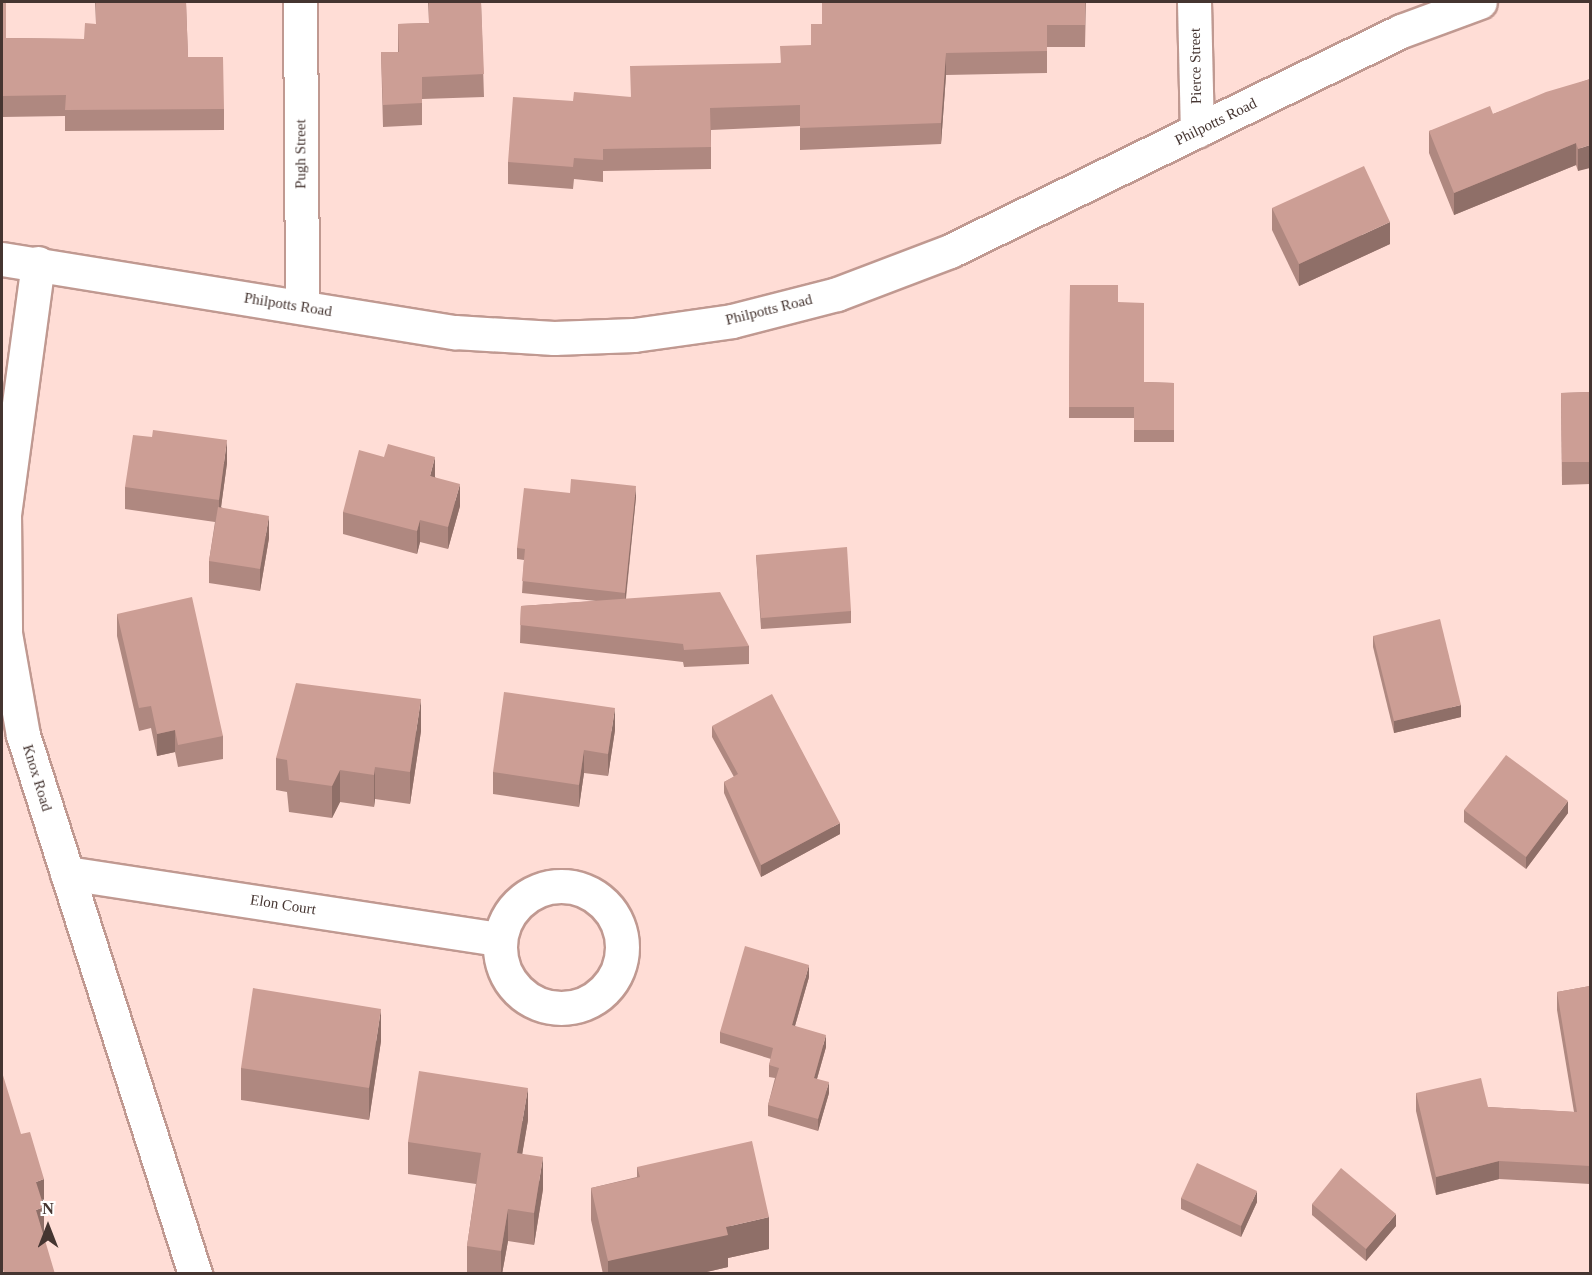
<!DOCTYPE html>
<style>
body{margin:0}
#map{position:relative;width:1592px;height:1275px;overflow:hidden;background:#ffddd6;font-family:"Times New Roman",serif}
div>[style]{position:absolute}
.roads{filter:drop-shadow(2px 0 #c09991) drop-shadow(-2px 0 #c09991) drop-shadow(0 2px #c09991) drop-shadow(0 -2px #c09991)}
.minor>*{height:33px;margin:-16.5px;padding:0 16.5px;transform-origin:16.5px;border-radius:16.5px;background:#fff}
.minor>.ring{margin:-16.5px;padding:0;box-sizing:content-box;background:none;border:33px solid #fff;border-radius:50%}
.wall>*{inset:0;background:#af8880}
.shaded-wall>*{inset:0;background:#8f6f68}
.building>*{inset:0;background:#cc9e95}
span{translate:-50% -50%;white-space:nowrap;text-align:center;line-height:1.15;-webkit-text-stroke:6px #fff;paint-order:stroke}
.street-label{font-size:15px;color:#453531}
.frame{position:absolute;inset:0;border:3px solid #453531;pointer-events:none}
.north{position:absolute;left:18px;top:1197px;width:60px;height:60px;-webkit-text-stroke:4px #fff;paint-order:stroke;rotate:0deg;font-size:16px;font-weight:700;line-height:24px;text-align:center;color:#453531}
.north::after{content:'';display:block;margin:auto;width:21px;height:27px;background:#453531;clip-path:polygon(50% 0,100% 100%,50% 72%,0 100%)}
</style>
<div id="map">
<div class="roads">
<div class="minor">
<i style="left:300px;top:2px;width:305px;rotate:89.6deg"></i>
<i style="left:1194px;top:2px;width:129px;rotate:88.7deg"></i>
<i style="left:2px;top:259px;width:459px;rotate:9.2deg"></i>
<i style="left:455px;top:332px;width:99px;rotate:3.5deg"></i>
<i style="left:554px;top:338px;width:80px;rotate:-2.1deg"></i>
<i style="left:634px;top:335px;width:99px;rotate:-8.1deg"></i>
<i style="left:732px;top:321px;width:108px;rotate:-14.4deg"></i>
<i style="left:837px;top:294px;width:121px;rotate:-20.8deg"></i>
<i style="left:950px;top:251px;width:502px;rotate:-26deg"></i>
<i style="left:1401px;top:31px;width:84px;rotate:-20.2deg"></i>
<i style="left:38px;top:263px;width:252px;rotate:97.7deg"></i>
<i style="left:4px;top:513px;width:120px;rotate:89.5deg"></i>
<i style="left:5px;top:633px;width:104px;rotate:80deg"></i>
<i style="left:23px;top:735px;width:566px;rotate:72.3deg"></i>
<i style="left:67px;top:873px;width:437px;rotate:8.7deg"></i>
<i class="ring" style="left:500px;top:886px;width:89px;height:89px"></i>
</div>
</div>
<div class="wall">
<i style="clip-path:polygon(2px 2px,6px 38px,84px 39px,96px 24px,95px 2px,186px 2px,188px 57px,224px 109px,224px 130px,65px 131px,65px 116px,2px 117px)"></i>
<i style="clip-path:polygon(428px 2px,481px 2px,484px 97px,422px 99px,422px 125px,383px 127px,381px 52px,398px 52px,398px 24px,429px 23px)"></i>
<i style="clip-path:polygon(1086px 2px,1085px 47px,1047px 47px,1047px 73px,946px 75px,941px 144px,800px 150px,800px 126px,711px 130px,711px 169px,603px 171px,603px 182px,574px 179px,573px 189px,508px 184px,508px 162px,573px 101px,630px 97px,780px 63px,811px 45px,822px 24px)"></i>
<i style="clip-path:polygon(1590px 79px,1578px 171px,1576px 165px,1454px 215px,1429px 153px,1429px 131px,1493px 114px)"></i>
<i style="clip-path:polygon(1272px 208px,1390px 244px,1299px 286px,1272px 230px)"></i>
<i style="clip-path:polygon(1070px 285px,1118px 302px,1144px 382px,1174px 383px,1174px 442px,1134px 442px,1134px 418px,1069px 418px)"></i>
<i style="clip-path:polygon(1590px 392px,1590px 484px,1562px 485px,1561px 393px)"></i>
<i style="clip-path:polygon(227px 463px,221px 507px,269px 538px,260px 591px,209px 583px,209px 561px,215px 522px,125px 509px,125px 487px)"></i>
<i style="clip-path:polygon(435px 477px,460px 506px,448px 549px,420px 542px,417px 554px,343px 534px,343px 512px)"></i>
<i style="clip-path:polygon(570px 493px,636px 497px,626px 599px,749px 646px,749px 664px,684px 667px,683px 662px,520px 643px,521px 606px,596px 601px,522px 593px,524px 560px,517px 559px,517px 548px)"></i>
<i style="clip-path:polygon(756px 555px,851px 611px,851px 623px,761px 629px)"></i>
<i style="clip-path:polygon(117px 614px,223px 736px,223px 759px,178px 767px,175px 752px,157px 756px,151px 728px,139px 731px,117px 636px)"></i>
<i style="clip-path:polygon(1373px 636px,1461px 717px,1394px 733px,1373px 647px)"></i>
<i style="clip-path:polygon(712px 726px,840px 834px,761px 877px,724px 793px,724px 782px,734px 777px,712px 737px)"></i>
<i style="clip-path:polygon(615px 730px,608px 776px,584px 773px,579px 807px,493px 794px,493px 772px)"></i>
<i style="clip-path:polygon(421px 731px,410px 804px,375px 799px,374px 807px,340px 802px,332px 818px,289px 812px,287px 792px,276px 790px,276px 758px)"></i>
<i style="clip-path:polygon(1464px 810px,1568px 813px,1526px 869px,1464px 822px)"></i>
<i style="clip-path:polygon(809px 977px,795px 1026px,826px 1047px,817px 1079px,829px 1093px,818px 1131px,768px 1116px,768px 1105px,775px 1078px,769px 1077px,769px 1065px,771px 1059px,720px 1043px,720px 1032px)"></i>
<i style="clip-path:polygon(1590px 986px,1590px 1184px,1499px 1179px,1436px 1195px,1416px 1111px,1416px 1093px,1488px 1107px,1574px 1112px,1557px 1010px,1557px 992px)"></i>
<i style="clip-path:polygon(381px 1041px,369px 1120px,241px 1100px,241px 1068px)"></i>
<i style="clip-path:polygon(528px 1120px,522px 1154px,543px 1189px,534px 1245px,508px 1241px,502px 1274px,467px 1274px,467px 1246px,476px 1184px,408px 1174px,408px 1142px)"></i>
<i style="clip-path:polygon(637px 1167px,769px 1249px,728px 1258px,728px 1267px,698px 1274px,603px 1274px,591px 1220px,591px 1188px,637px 1177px)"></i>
<i style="clip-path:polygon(1181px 1198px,1257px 1202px,1241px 1237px,1181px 1209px)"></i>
<i style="clip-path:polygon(1312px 1204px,1396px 1226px,1366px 1261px,1312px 1215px)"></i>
</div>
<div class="shaded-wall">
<i style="clip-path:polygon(946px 53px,946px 75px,941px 144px,941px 123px)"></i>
<i style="clip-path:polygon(1576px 143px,1576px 165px,1454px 215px,1454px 193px)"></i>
<i style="clip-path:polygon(1590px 145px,1590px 168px,1578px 171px,1578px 149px)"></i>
<i style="clip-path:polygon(1390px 222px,1390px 244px,1299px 286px,1299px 264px)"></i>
<i style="clip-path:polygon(227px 440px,227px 463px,219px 522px,219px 500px)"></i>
<i style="clip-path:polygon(435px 457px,435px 479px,430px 476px)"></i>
<i style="clip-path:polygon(460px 484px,460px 506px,448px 549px,448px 527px)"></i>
<i style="clip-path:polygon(636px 486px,636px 497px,625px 604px,625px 593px)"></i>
<i style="clip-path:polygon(269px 516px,269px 538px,260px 591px,260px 569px)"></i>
<i style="clip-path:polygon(420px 520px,420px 542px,417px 554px,417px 531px)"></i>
<i style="clip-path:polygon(421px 699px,421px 731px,410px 804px,410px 772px)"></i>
<i style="clip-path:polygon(1461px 705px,1461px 717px,1394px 733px,1394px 721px)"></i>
<i style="clip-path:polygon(615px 708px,615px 730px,608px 776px,608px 754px)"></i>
<i style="clip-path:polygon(175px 730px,175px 752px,157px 756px,157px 734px)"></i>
<i style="clip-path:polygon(584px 750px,584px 773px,579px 807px,579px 785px)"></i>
<i style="clip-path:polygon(375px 767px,375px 799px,374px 807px,374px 775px)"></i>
<i style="clip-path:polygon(340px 770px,340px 802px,332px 818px,332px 786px)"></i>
<i style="clip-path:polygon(1568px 801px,1568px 813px,1526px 869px,1526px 857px)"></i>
<i style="clip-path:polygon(840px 823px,840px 834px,761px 877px,761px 865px)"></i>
<i style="clip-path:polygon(809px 965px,809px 977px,792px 1036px,792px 1025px)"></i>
<i style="clip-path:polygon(381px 1009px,381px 1041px,369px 1120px,369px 1088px)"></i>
<i style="clip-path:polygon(826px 1035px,826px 1047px,814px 1089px,814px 1078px)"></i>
<i style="clip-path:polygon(829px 1082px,829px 1093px,818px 1131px,818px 1119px)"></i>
<i style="clip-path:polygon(528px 1088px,528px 1120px,517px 1185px,517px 1153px)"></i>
<i style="clip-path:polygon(543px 1157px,543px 1189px,534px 1245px,534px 1213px)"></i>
<i style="clip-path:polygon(1499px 1161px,1499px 1179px,1436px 1195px,1436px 1177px)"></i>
<i style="clip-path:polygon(44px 1179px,44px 1206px,36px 1209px,36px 1182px)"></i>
<i style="clip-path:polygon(1257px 1191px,1257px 1202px,1241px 1237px,1241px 1226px)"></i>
<i style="clip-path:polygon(44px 1207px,44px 1234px,36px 1237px,36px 1210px)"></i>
<i style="clip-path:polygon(508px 1209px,508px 1241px,502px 1274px,501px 1274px,501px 1251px)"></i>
<i style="clip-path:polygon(1396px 1214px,1396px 1226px,1366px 1261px,1366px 1249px)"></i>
<i style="clip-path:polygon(769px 1217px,769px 1249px,728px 1258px,728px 1267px,698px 1274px,608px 1274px,608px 1261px,726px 1227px)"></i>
</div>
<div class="building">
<i style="clip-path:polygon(2px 2px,6px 2px,6px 38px,84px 39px,85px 23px,96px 24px,96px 2px,186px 2px,188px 57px,223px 57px,224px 109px,65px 110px,66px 95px,2px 96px)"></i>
<i style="clip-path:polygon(429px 2px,481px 2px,484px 74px,422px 77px,422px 103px,383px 105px,381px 52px,399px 52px,398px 24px,429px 23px)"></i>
<i style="clip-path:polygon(822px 2px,1085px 2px,1085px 25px,1047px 25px,1047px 51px,946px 53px,941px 123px,800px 128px,800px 105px,710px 108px,711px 147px,603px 149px,603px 160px,574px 158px,573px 167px,508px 162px,513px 97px,573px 101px,574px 92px,631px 97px,630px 66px,781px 63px,780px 46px,811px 45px,811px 24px,822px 24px)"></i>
<i style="clip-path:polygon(1590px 79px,1590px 145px,1578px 149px,1576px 143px,1454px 193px,1429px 131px,1490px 106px,1493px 114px,1546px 92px)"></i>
<i style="clip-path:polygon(1364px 166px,1390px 222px,1299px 264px,1272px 208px)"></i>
<i style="clip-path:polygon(1070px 285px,1118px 285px,1118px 302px,1144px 303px,1144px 382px,1174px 383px,1174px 430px,1134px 430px,1134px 407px,1069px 407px)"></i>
<i style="clip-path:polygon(1590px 392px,1590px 462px,1562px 462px,1561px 393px)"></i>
<i style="clip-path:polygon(153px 430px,227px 440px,219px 500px,125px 487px,133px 435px,152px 437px)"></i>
<i style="clip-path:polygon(388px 444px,435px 457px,430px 476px,460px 484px,448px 527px,420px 520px,417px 531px,343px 512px,359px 450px,384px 457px)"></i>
<i style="clip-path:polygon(571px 479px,636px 486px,625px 593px,522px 581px,525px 549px,517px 548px,524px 488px,570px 493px)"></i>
<i style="clip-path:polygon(218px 507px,269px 516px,260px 569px,209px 561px)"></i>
<i style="clip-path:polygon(847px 547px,851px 611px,761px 618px,756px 555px)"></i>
<i style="clip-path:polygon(720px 592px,749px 646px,684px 650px,683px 644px,520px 625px,521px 606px)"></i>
<i style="clip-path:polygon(192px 597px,223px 736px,178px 745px,175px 730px,157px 734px,151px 706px,139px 708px,117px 614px)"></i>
<i style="clip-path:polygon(1440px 619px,1461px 705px,1394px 721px,1373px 636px)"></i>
<i style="clip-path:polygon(296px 683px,421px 699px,410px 772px,375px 767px,374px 775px,340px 770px,332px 786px,289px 780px,287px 760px,276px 758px)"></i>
<i style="clip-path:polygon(504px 692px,615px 708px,608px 754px,584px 750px,579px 785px,493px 772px)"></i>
<i style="clip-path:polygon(772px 694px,840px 823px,761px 865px,724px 782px,738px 774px,712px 726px)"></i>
<i style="clip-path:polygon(1506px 755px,1568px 801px,1526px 857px,1464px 810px)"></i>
<i style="clip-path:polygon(745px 946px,809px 965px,792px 1025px,826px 1035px,814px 1078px,829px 1082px,818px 1119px,768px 1105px,779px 1068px,769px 1065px,773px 1048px,720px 1032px)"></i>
<i style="clip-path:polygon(1590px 986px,1590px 1166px,1499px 1161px,1436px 1177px,1416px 1093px,1481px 1078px,1488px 1107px,1577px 1112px,1557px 992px)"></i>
<i style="clip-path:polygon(253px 988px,381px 1009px,369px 1088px,241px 1068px)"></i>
<i style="clip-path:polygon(419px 1071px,528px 1088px,517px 1153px,543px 1157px,534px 1213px,508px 1209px,501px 1251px,467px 1246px,481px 1153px,408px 1142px)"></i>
<i style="clip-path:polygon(2px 1072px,21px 1134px,30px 1132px,44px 1179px,36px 1182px,44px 1207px,36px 1210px,55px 1274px,4px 1274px,2px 1264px)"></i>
<i style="clip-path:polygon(752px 1141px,769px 1217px,726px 1227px,728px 1235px,608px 1261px,591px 1188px,640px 1177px,637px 1167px)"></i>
<i style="clip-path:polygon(1197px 1163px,1257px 1191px,1241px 1226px,1181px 1198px)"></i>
<i style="clip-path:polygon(1341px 1168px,1396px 1214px,1366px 1249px,1312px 1204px)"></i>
</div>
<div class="street-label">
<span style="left:1196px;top:66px;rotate:-91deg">Pierce Street</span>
<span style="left:1216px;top:122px;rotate:-26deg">Philpotts Road</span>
<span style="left:301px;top:154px;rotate:-90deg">Pugh Street</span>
<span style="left:288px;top:305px;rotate:9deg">Philpotts Road</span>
<span style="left:769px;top:310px;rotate:-14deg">Philpotts Road</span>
<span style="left:37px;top:778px;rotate:73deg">Knox Road</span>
<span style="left:283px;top:905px;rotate:9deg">Elon Court</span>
</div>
<div class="frame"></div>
<div class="north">N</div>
</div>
